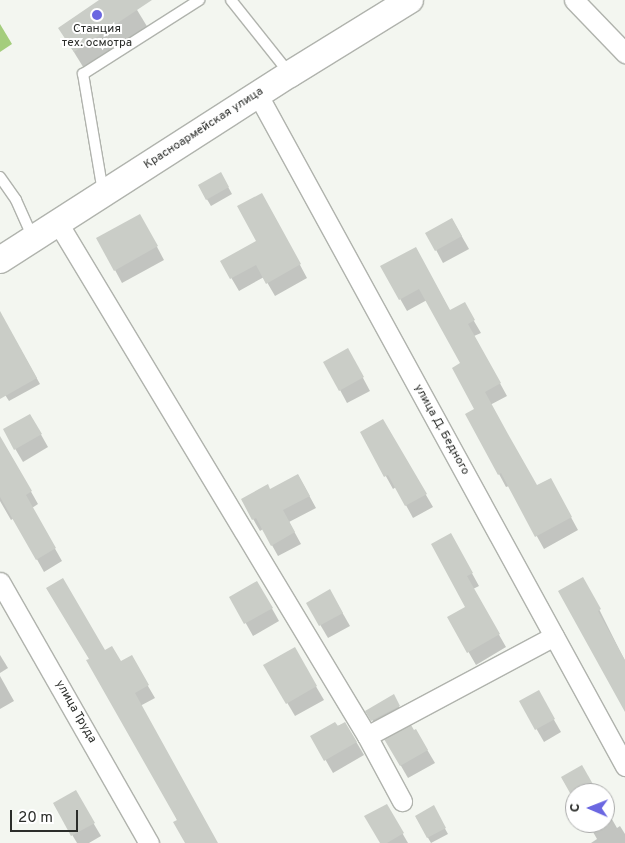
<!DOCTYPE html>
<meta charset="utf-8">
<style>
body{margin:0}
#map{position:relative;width:625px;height:843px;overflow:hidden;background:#f3f6f0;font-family:Overpass,sans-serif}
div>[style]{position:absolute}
.forest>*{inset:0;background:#a4cd7c}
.shadow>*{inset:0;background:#0003}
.building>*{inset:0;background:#cacdc7}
.roads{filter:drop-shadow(1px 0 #b0b3ad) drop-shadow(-1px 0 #b0b3ad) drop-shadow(0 1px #b0b3ad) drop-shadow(0 -1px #b0b3ad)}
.service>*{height:10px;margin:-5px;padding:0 5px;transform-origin:5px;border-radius:5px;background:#fff}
.minor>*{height:19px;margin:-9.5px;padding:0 9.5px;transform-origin:9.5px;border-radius:9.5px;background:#fff}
.secondary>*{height:26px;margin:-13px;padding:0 13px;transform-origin:13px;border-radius:13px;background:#fff}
.dots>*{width:14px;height:14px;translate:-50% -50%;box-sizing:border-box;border:2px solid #fff;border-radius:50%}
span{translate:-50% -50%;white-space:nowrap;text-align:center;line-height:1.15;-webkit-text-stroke:4px #fff;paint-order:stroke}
.poi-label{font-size:12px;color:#2b2d2a}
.street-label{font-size:12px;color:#2b2d2a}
.north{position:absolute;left:565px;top:783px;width:50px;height:50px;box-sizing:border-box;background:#fff;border:1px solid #aaabaa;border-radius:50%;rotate:271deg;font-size:14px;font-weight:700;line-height:20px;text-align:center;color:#2b2d2a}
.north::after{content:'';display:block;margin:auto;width:18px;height:22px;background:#6b67e1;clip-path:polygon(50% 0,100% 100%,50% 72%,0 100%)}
.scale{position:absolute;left:10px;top:810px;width:68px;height:22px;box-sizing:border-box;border:2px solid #2b2d2a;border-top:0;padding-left:6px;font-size:15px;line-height:18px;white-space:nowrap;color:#2b2d2a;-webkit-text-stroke:4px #fff;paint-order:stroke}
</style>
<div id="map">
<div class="forest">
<i style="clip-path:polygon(0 24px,12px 44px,0 52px)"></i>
</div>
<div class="shadow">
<i style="clip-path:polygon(101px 0,131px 0,148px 28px,85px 70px,59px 28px)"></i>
<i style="clip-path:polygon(221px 174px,232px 194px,211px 206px,199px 186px)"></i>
<i style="clip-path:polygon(269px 207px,307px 278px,275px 296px,264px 277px,239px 291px,222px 262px,258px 242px)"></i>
<i style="clip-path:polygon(452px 219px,469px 249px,443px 263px,427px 233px)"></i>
<i style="clip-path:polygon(147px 228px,164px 260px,122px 283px,115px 270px)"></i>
<i style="clip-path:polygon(416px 249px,450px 311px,464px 304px,481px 333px,474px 336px,507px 396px,490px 405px,537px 487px,550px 479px,578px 530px,544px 549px,509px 486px,506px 487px,499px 474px,462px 363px,427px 300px,407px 311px,382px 267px)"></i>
<i style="clip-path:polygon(4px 320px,40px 384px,9px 401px,0 387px,0 323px)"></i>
<i style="clip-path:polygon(348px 350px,370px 391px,347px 403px,340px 390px)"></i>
<i style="clip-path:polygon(30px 415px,48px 447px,23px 462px,4px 430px)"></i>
<i style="clip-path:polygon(383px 421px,433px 507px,413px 518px,396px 487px,393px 489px,362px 433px)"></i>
<i style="clip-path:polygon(8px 451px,38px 504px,32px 508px,62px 561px,44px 572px,14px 518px,11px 520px,0 501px,0 456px)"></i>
<i style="clip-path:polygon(298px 475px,316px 508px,289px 522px,301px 544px,278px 556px,263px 529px,260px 531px,242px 500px,270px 490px)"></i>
<i style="clip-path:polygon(458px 548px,479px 586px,473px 589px,506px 647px,476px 665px,449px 618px,467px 607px)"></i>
<i style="clip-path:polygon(257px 582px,279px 621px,253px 636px,231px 597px)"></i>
<i style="clip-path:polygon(330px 591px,350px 626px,328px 638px,308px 604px)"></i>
<i style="clip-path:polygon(591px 593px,625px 661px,625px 710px)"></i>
<i style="clip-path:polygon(294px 649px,324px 700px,295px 716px,265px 665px)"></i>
<i style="clip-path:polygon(104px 651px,121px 663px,131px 657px,155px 698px,140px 706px,217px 843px,187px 843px)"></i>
<i style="clip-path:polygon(0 655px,8px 668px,0 673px)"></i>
<i style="clip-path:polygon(0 676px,14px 701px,0 709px)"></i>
<i style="clip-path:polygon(538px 692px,561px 732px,544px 742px,521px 702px)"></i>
<i style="clip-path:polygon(393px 696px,402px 712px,376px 726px,367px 711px)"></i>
<i style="clip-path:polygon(345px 723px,364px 755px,333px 773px,312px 736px)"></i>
<i style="clip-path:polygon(416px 731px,435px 763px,408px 778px,386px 740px)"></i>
<i style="clip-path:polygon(562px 778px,597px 793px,575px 793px,575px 800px)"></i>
<i style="clip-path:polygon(75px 792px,101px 836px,89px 843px,77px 843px,54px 804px)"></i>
<i style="clip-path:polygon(386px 805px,408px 843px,381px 843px)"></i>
<i style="clip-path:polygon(433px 807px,448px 834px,431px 843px,416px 817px)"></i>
<i style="clip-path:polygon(605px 807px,617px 828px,620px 826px,625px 834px,625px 843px,591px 843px,597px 839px,588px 823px,605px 823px)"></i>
</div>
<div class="building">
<i style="clip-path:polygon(99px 0,152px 0,74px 52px,58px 28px)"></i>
<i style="clip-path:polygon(221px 172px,229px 187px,206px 200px,198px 185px)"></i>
<i style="clip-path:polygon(262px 193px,301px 264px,266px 284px,256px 265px,230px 279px,220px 261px,256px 241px,237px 206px)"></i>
<i style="clip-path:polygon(140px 214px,158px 246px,114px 271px,96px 238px)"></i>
<i style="clip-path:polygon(452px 218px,462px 236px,435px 251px,425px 233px)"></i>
<i style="clip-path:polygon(416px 247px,450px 310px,465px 302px,475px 320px,468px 324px,501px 383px,485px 392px,508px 434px,537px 485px,551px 478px,572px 517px,535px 537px,501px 473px,498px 475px,465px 414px,474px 409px,452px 368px,460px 363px,419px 289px,399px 300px,380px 266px)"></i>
<i style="clip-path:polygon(0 311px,37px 378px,0 399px)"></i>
<i style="clip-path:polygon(348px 348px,364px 377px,339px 391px,323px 362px)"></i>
<i style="clip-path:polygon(30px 414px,42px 434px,14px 450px,3px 429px)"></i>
<i style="clip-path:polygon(383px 419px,427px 494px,405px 506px,388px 475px,384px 477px,360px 432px)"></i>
<i style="clip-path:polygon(0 436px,32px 491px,26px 495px,56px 548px,36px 560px,0 497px)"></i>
<i style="clip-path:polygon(298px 474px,310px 496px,283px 510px,295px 532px,271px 546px,256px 518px,252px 520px,241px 499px,268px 484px,270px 489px)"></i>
<i style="clip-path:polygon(451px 533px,473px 573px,467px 576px,500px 634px,467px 653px,447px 617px,465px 607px,431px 544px)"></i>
<i style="clip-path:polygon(583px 577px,601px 609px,598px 611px,625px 660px,625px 712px,558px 591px)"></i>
<i style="clip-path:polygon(63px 578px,105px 650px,112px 646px,121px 661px,132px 655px,149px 685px,135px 693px,218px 843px,185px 843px,173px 822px,177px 820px,86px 660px,89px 659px,46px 588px)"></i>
<i style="clip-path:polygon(257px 581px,273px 608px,244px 624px,229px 597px)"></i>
<i style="clip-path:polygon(330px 589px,343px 613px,319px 626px,306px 603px)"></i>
<i style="clip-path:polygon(295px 647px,317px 686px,286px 704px,263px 665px)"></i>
<i style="clip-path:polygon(539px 690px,555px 719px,535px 730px,519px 701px)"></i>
<i style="clip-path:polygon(394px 694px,400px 706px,371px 721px,365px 711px)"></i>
<i style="clip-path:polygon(335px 722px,338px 726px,345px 722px,357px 742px,324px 761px,310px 736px)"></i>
<i style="clip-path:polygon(411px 725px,414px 730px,416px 729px,428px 750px,400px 766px,384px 739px)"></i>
<i style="clip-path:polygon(582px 765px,598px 793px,570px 793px,561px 777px)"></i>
<i style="clip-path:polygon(76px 790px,95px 823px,71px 836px,53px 803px)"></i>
<i style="clip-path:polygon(387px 804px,404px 833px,387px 843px,380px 843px,364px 816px)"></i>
<i style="clip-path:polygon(434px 805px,446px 828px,427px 838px,415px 816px)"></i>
</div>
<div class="roads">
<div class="service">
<i style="left:231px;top:0;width:93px;rotate:51.5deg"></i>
<i style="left:0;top:177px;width:28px;rotate:55deg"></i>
<i style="left:16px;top:200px;width:42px;rotate:65.9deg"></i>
<i style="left:103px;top:192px;width:120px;rotate:-99.6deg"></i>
<i style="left:83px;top:74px;width:138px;rotate:-32.5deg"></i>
</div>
<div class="minor">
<i style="left:574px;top:0;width:74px;rotate:46.1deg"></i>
<i style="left:258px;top:95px;width:765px;rotate:61.32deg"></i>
<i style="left:58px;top:223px;width:599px;rotate:58.94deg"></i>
<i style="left:367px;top:736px;width:74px;rotate:61.7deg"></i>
<i style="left:0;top:582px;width:301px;rotate:60.3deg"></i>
<i style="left:367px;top:736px;width:212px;rotate:-28.1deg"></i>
</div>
<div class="secondary">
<i style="left:0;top:260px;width:345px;rotate:-32.7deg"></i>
<i style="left:290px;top:74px;width:141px;rotate:-31.7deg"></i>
</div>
</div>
<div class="dots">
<i style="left:97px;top:15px;background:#6b67e1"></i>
</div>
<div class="poi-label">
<span style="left:97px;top:37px">Станция<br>тех. осмотра</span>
</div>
<div class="street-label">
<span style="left:204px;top:129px;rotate:-33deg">Красноармейская улица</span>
<span style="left:441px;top:430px;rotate:61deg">улица Д. Бедного</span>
<span style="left:75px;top:712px;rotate:60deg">улица Труда</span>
</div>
<div class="north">С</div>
<div class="scale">20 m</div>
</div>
